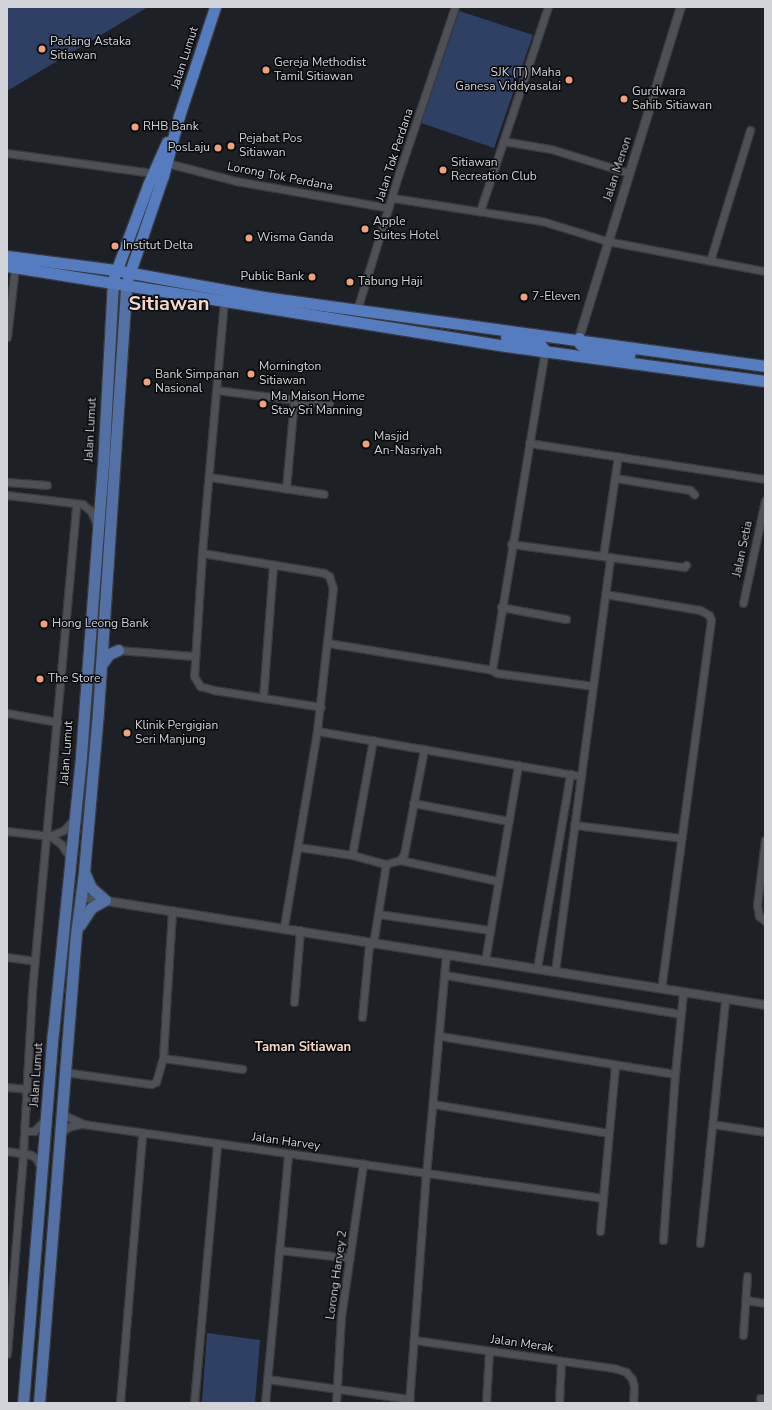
<!DOCTYPE html>
<style>
body{margin:0}
#map{position:relative;width:772px;height:1410px;overflow:hidden;background:#1d2025;font-family:"Nunito Sans",sans-serif}
div>[style]{position:absolute}
.green>*{inset:0;background:#2e4165}
.roads{filter:drop-shadow(1px 0 #383a3e) drop-shadow(-1px 0 #383a3e) drop-shadow(0 1px #383a3e) drop-shadow(0 -1px #383a3e)}
.minor>*{height:7px;margin:-3.5px;padding:0 3.5px;transform-origin:3.5px;border-radius:3.5px;background:#4d5156}
.tertiary>*{height:8px;margin:-4px;padding:0 4px;transform-origin:4px;border-radius:4px;background:#4d5156}
.primary>*{height:11px;margin:-5.5px;padding:0 5.5px;transform-origin:5.5px;border-radius:5.5px;background:#5471a5}
.trunk>*{height:11px;margin:-5.5px;padding:0 5.5px;transform-origin:5.5px;border-radius:5.5px;background:#567cc0}
.dots>*{width:11px;height:11px;translate:-50% -50%;box-sizing:border-box;border:2px solid #090a0c;border-radius:50%}
span{translate:-50% -50%;white-space:nowrap;text-align:center;line-height:1.15;-webkit-text-stroke:3px #090a0c;paint-order:stroke}
.poi-label{font-size:12px;color:#d2d4d8}
.left{translate:0 -50%;text-align:left}
.right{translate:-100% -50%;text-align:right}
.street-label{font-size:12px;color:#d2d4d8}
.neighbourhood-label{font-size:13px;color:#f7d7c9;font-weight:700}
.town-label{font-size:20px;color:#f7d7c9;font-weight:700}
.frame{position:absolute;inset:0;border:8px solid #d2d4d8;pointer-events:none}
</style>
<div id="map">
<div class="green">
<i style="clip-path:polygon(7px 7px,148px 7px,7px 91px)"></i>
<i style="clip-path:polygon(459px 11px,533px 35px,494px 148px,421px 123px)"></i>
<i style="clip-path:polygon(207px 1333px,260px 1340px,255px 1403px,202px 1403px)"></i>
</div>
<div class="roads">
<div class="minor">
<i style="left:503px;top:141px;width:49px;rotate:9.5deg"></i>
<i style="left:551px;top:149px;width:82px;rotate:17.1deg"></i>
<i style="left:7px;top:153px;width:147px;rotate:7.8deg"></i>
<i style="left:167px;top:163px;width:71px;rotate:14.6deg"></i>
<i style="left:236px;top:181px;width:155px;rotate:10deg"></i>
<i style="left:393px;top:198px;width:151px;rotate:8.8deg"></i>
<i style="left:542px;top:221px;width:68px;rotate:17.1deg"></i>
<i style="left:607px;top:241px;width:161px;rotate:10.8deg"></i>
<i style="left:480px;top:211px;width:215px;rotate:-71.6deg"></i>
<i style="left:710px;top:261px;width:137px;rotate:-73deg"></i>
<i style="left:224px;top:300px;width:254px;rotate:95deg"></i>
<i style="left:202px;top:553px;width:123px;rotate:93.7deg"></i>
<i style="left:194px;top:676px;width:12px;rotate:59deg"></i>
<i style="left:200px;top:686px;width:15px;rotate:16deg"></i>
<i style="left:214px;top:690px;width:108px;rotate:9deg"></i>
<i style="left:357px;top:310px;width:143px;rotate:-73deg"></i>
<i style="left:399px;top:173px;width:175px;rotate:-71.4deg"></i>
<i style="left:7px;top:337px;width:70px;rotate:-83.5deg"></i>
<i style="left:216px;top:390px;width:114px;rotate:7.1deg"></i>
<i style="left:529px;top:443px;width:239px;rotate:8.7deg"></i>
<i style="left:209px;top:477px;width:116px;rotate:8.4deg"></i>
<i style="left:615px;top:478px;width:76px;rotate:9.1deg"></i>
<i style="left:690px;top:490px;width:6px;rotate:45deg"></i>
<i style="left:7px;top:482px;width:40px;rotate:4.3deg"></i>
<i style="left:286px;top:489px;width:90px;rotate:-84.9deg"></i>
<i style="left:7px;top:495px;width:76px;rotate:6.8deg"></i>
<i style="left:82px;top:504px;width:11px;rotate:38deg"></i>
<i style="left:91px;top:511px;width:13px;rotate:67deg"></i>
<i style="left:511px;top:544px;width:175px;rotate:7.6deg"></i>
<i style="left:684px;top:567px;width:3px;rotate:-45deg"></i>
<i style="left:202px;top:553px;width:124px;rotate:9.3deg"></i>
<i style="left:324px;top:573px;width:6px;rotate:31deg"></i>
<i style="left:329px;top:576px;width:13px;rotate:72deg"></i>
<i style="left:333px;top:588px;width:144px;rotate:96.4deg"></i>
<i style="left:317px;top:731px;width:199px;rotate:99.6deg"></i>
<i style="left:603px;top:556px;width:101px;rotate:-81.5deg"></i>
<i style="left:605px;top:594px;width:96px;rotate:9.6deg"></i>
<i style="left:700px;top:610px;width:10px;rotate:29deg"></i>
<i style="left:709px;top:615px;width:5px;rotate:68deg"></i>
<i style="left:711px;top:620px;width:371px;rotate:97.7deg"></i>
<i style="left:743px;top:603px;width:105px;rotate:-77.9deg"></i>
<i style="left:501px;top:607px;width:66px;rotate:10.5deg"></i>
<i style="left:328px;top:643px;width:166px;rotate:9.3deg"></i>
<i style="left:492px;top:670px;width:6px;rotate:31deg"></i>
<i style="left:497px;top:673px;width:97px;rotate:7.7deg"></i>
<i style="left:118px;top:650px;width:76px;rotate:4.5deg"></i>
<i style="left:492px;top:670px;width:323px;rotate:-80.6deg"></i>
<i style="left:263px;top:698px;width:134px;rotate:-85.7deg"></i>
<i style="left:7px;top:713px;width:51px;rotate:10.2deg"></i>
<i style="left:317px;top:731px;width:268px;rotate:9.7deg"></i>
<i style="left:413px;top:803px;width:97px;rotate:10.7deg"></i>
<i style="left:574px;top:825px;width:108px;rotate:6.9deg"></i>
<i style="left:7px;top:831px;width:43px;rotate:6.6deg"></i>
<i style="left:50px;top:836px;width:15px;rotate:-23deg"></i>
<i style="left:64px;top:830px;width:15px;rotate:-48deg"></i>
<i style="left:50px;top:836px;width:14px;rotate:36deg"></i>
<i style="left:61px;top:844px;width:18px;rotate:56deg"></i>
<i style="left:765px;top:840px;width:65px;rotate:97deg"></i>
<i style="left:757px;top:905px;width:11px;rotate:80deg"></i>
<i style="left:759px;top:916px;width:8px;rotate:40deg"></i>
<i style="left:298px;top:847px;width:55px;rotate:8.4deg"></i>
<i style="left:352px;top:855px;width:35px;rotate:15deg"></i>
<i style="left:386px;top:864px;width:15px;rotate:-16deg"></i>
<i style="left:400px;top:860px;width:100px;rotate:12.1deg"></i>
<i style="left:352px;top:855px;width:117px;rotate:-79.7deg"></i>
<i style="left:400px;top:860px;width:7px;rotate:-56deg"></i>
<i style="left:404px;top:854px;width:107px;rotate:-79.2deg"></i>
<i style="left:378px;top:914px;width:113px;rotate:8.1deg"></i>
<i style="left:373px;top:944px;width:81px;rotate:-80.8deg"></i>
<i style="left:7px;top:957px;width:28px;rotate:8deg"></i>
<i style="left:485px;top:961px;width:199px;rotate:-80.4deg"></i>
<i style="left:537px;top:968px;width:197px;rotate:-80.3deg"></i>
<i style="left:555px;top:971px;width:418px;rotate:-82.4deg"></i>
<i style="left:445px;top:975px;width:239px;rotate:9.4deg"></i>
<i style="left:294px;top:1002px;width:72px;rotate:-85.2deg"></i>
<i style="left:362px;top:1017px;width:73px;rotate:-84.5deg"></i>
<i style="left:440px;top:1036px;width:238px;rotate:9.2deg"></i>
<i style="left:163px;top:1058px;width:80px;rotate:7.9deg"></i>
<i style="left:64px;top:1072px;width:88px;rotate:7.9deg"></i>
<i style="left:151px;top:1084px;width:5px;rotate:-22deg"></i>
<i style="left:156px;top:1082px;width:25px;rotate:-74deg"></i>
<i style="left:163px;top:1058px;width:148px;rotate:-86.5deg"></i>
<i style="left:7px;top:1087px;width:18px;rotate:6deg"></i>
<i style="left:433px;top:1104px;width:178px;rotate:9.4deg"></i>
<i style="left:62px;top:1110px;width:7px;rotate:56deg"></i>
<i style="left:66px;top:1116px;width:19px;rotate:25deg"></i>
<i style="left:83px;top:1124px;width:525px;rotate:8.1deg"></i>
<i style="left:712px;top:1124px;width:54px;rotate:8.6deg"></i>
<i style="left:25px;top:1131px;width:9px"></i>
<i style="left:34px;top:1131px;width:17px;rotate:-45deg"></i>
<i style="left:60px;top:1134px;width:11px;rotate:-41deg"></i>
<i style="left:68px;top:1127px;width:13px;rotate:-13deg"></i>
<i style="left:7px;top:1151px;width:24px;rotate:9deg"></i>
<i style="left:31px;top:1155px;width:6px;rotate:31deg"></i>
<i style="left:36px;top:1158px;width:11px;rotate:63deg"></i>
<i style="left:600px;top:1231px;width:166px;rotate:-84.8deg"></i>
<i style="left:663px;top:1240px;width:166px;rotate:-85.9deg"></i>
<i style="left:675px;top:1074px;width:81px;rotate:-84.4deg"></i>
<i style="left:700px;top:1243px;width:245px;rotate:-84.1deg"></i>
<i style="left:279px;top:1250px;width:71px;rotate:6.4deg"></i>
<i style="left:746px;top:1300px;width:19px;rotate:9deg"></i>
<i style="left:743px;top:1335px;width:59px;rotate:-86.1deg"></i>
<i style="left:414px;top:1340px;width:202px;rotate:8deg"></i>
<i style="left:614px;top:1368px;width:13px;rotate:18deg"></i>
<i style="left:626px;top:1372px;width:9px;rotate:49deg"></i>
<i style="left:632px;top:1379px;width:7px;rotate:74deg"></i>
<i style="left:634px;top:1386px;width:17px;rotate:93deg"></i>
<i style="left:7px;top:1354px;width:202px;rotate:-85.4deg"></i>
<i style="left:23px;top:1153px;width:162px;rotate:-86.8deg"></i>
<i style="left:32px;top:991px;width:489px;rotate:-84.8deg"></i>
<i style="left:267px;top:1379px;width:144px;rotate:8deg"></i>
<i style="left:760px;top:1398px;width:5px"></i>
<i style="left:120px;top:1403px;width:271px;rotate:-85.3deg"></i>
<i style="left:194px;top:1403px;width:261px;rotate:-84.9deg"></i>
<i style="left:265px;top:1403px;width:250px;rotate:-84.7deg"></i>
<i style="left:336px;top:1403px;width:86px;rotate:-86.7deg"></i>
<i style="left:341px;top:1317px;width:155px;rotate:-81.8deg"></i>
<i style="left:409px;top:1403px;width:230px;rotate:-85.8deg"></i>
<i style="left:426px;top:1174px;width:220px;rotate:-84.8deg"></i>
<i style="left:486px;top:1403px;width:52px;rotate:-86.7deg"></i>
<i style="left:559px;top:1403px;width:42px;rotate:-87.3deg"></i>
</div>
<div class="tertiary">
<i style="left:579px;top:338px;width:346px;rotate:-72.9deg"></i>
<i style="left:81px;top:897px;width:692px;rotate:8.97deg"></i>
</div>
<div class="primary">
<i style="left:101px;top:665px;width:14px;rotate:-54deg"></i>
<i style="left:109px;top:654px;width:10px;rotate:-24deg"></i>
<i style="left:80px;top:925px;width:20px;rotate:-57deg"></i>
<i style="left:91px;top:908px;width:16px;rotate:-30deg"></i>
<i style="left:105px;top:900px;width:18px;rotate:-139deg"></i>
<i style="left:91px;top:888px;width:15px;rotate:-113deg"></i>
<i style="left:23px;top:1403px;width:371px;rotate:-85.4deg"></i>
<i style="left:53px;top:1033px;width:278px;rotate:-84.2deg"></i>
<i style="left:81px;top:756px;width:291px;rotate:-85.7deg"></i>
<i style="left:103px;top:466px;width:183px;rotate:-86.9deg"></i>
<i style="left:39px;top:1403px;width:470px;rotate:-85.5deg"></i>
<i style="left:76px;top:934px;width:63px;rotate:-82.6deg"></i>
<i style="left:84px;top:872px;width:162px;rotate:-85deg"></i>
<i style="left:98px;top:711px;width:427px;rotate:-86.2deg"></i>
</div>
<div class="trunk">
<i style="left:7px;top:256px;width:109px;rotate:7.4deg"></i>
<i style="left:115px;top:270px;width:151px;rotate:10.3deg"></i>
<i style="left:264px;top:297px;width:506px;rotate:7.84deg"></i>
<i style="left:7px;top:266px;width:505px;rotate:9.11deg"></i>
<i style="left:506px;top:346px;width:261px;rotate:7.7deg"></i>
<i style="left:114px;top:277px;width:98px;rotate:-69.7deg"></i>
<i style="left:148px;top:185px;width:47px;rotate:-66.2deg"></i>
<i style="left:128px;top:278px;width:108px;rotate:-71.1deg"></i>
<i style="left:163px;top:176px;width:62px;rotate:-75.1deg"></i>
<i style="left:179px;top:116px;width:115px;rotate:-71.7deg"></i>
<i style="left:506px;top:337px;width:29px;rotate:8deg"></i>
<i style="left:535px;top:341px;width:6px;rotate:31deg"></i>
<i style="left:540px;top:344px;width:9px;rotate:54deg"></i>
<i style="left:579px;top:338px;width:6px;rotate:81deg"></i>
<i style="left:580px;top:344px;width:7px;rotate:34deg"></i>
<i style="left:586px;top:348px;width:44px;rotate:9.2deg"></i>
</div>
</div>
<div class="dots">
<i style="left:42px;top:49px;background:#f2a17e"></i>
<i style="left:266px;top:70px;background:#f2a17e"></i>
<i style="left:569px;top:80px;background:#f2a17e"></i>
<i style="left:624px;top:99px;background:#f2a17e"></i>
<i style="left:135px;top:127px;background:#f2a17e"></i>
<i style="left:231px;top:146px;background:#f2a17e"></i>
<i style="left:218px;top:148px;background:#f2a17e"></i>
<i style="left:443px;top:170px;background:#f2a17e"></i>
<i style="left:365px;top:229px;background:#f2a17e"></i>
<i style="left:249px;top:238px;background:#f2a17e"></i>
<i style="left:115px;top:246px;background:#f2a17e"></i>
<i style="left:312px;top:277px;background:#f2a17e"></i>
<i style="left:350px;top:282px;background:#f2a17e"></i>
<i style="left:524px;top:297px;background:#f2a17e"></i>
<i style="left:251px;top:374px;background:#f2a17e"></i>
<i style="left:147px;top:382px;background:#f2a17e"></i>
<i style="left:263px;top:404px;background:#f2a17e"></i>
<i style="left:366px;top:444px;background:#f2a17e"></i>
<i style="left:44px;top:624px;background:#f2a17e"></i>
<i style="left:40px;top:679px;background:#f2a17e"></i>
<i style="left:127px;top:733px;background:#f2a17e"></i>
</div>
<div class="poi-label">
<span class="left" style="left:50px;top:49px">Padang Astaka<br>Sitiawan</span>
<span class="left" style="left:274px;top:70px">Gereja Methodist<br>Tamil Sitiawan</span>
<span class="right" style="left:561px;top:80px">SJK (T) Maha<br>Ganesa Viddyasalai</span>
<span class="left" style="left:632px;top:99px">Gurdwara<br>Sahib Sitiawan</span>
<span class="left" style="left:143px;top:127px">RHB Bank</span>
<span class="left" style="left:239px;top:146px">Pejabat Pos<br>Sitiawan</span>
<span class="right" style="left:210px;top:148px">PosLaju</span>
<span class="left" style="left:451px;top:170px">Sitiawan<br>Recreation Club</span>
<span class="left" style="left:373px;top:229px">Apple<br>Suites Hotel</span>
<span class="left" style="left:257px;top:238px">Wisma Ganda</span>
<span class="left" style="left:123px;top:246px">Institut Delta</span>
<span class="right" style="left:304px;top:277px">Public Bank</span>
<span class="left" style="left:358px;top:282px">Tabung Haji</span>
<span class="left" style="left:532px;top:297px">7-Eleven</span>
<span class="left" style="left:259px;top:374px">Mornington<br>Sitiawan</span>
<span class="left" style="left:155px;top:382px">Bank Simpanan<br>Nasional</span>
<span class="left" style="left:271px;top:404px">Ma Maison Home<br>Stay Sri Manning</span>
<span class="left" style="left:374px;top:444px">Masjid<br>An-Nasriyah</span>
<span class="left" style="left:52px;top:624px">Hong Leong Bank</span>
<span class="left" style="left:48px;top:679px">The Store</span>
<span class="left" style="left:135px;top:733px">Klinik Pergigian<br>Seri Manjung</span>
</div>
<div class="street-label">
<span style="left:185px;top:58px;rotate:-72deg">Jalan Lumut</span>
<span style="left:395px;top:155px;rotate:-72deg">Jalan Tok Perdana</span>
<span style="left:618px;top:169px;rotate:-72deg">Jalan Menon</span>
<span style="left:280px;top:177px;rotate:11deg">Lorong Tok Perdana</span>
<span style="left:91px;top:430px;rotate:-87deg">Jalan Lumut</span>
<span style="left:743px;top:549px;rotate:-78deg">Jalan Setia</span>
<span style="left:67px;top:753px;rotate:-86deg">Jalan Lumut</span>
<span style="left:37px;top:1075px;rotate:-86deg">Jalan Lumut</span>
<span style="left:286px;top:1142px;rotate:8deg">Jalan Harvey</span>
<span style="left:337px;top:1275px;rotate:-82deg">Lorong Harvey 2</span>
<span style="left:522px;top:1344px;rotate:8deg">Jalan Merak</span>
</div>
<div class="neighbourhood-label">
<span style="left:303px;top:1047px">Taman Sitiawan</span>
</div>
<div class="town-label">
<span style="left:169px;top:303px">Sitiawan</span>
</div>
<div class="frame"></div>
</div>
